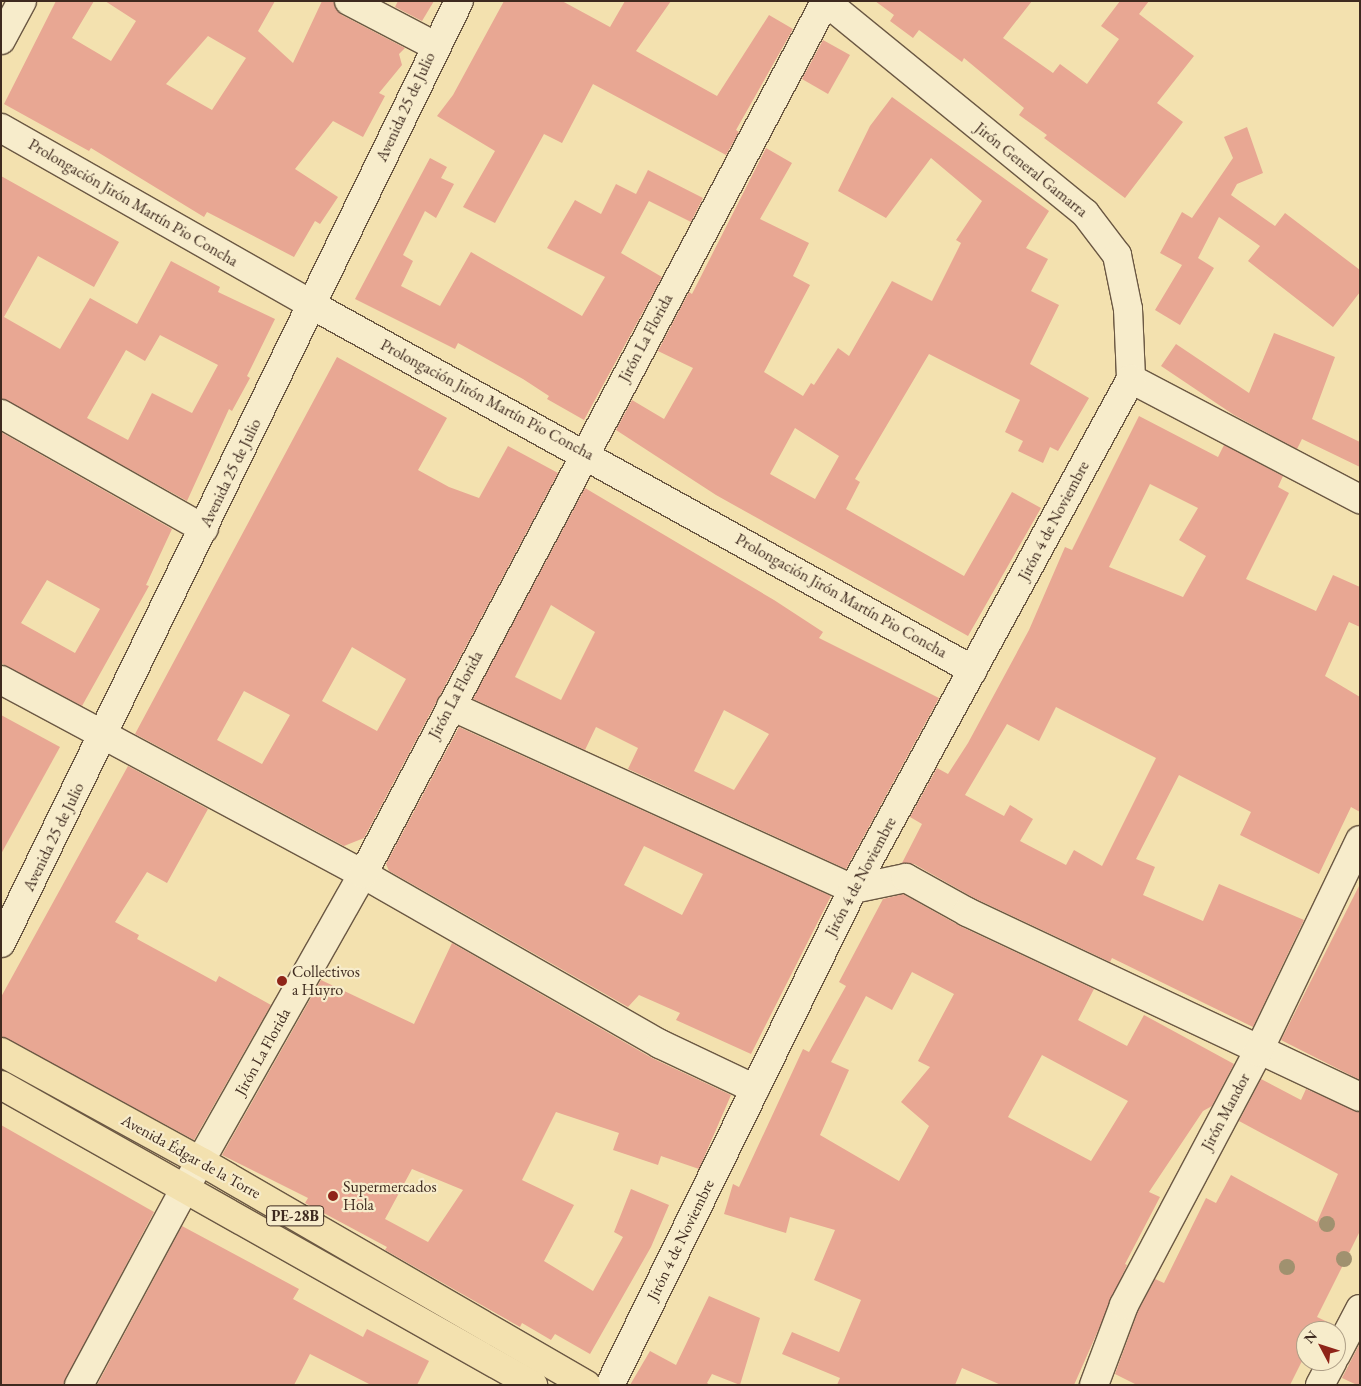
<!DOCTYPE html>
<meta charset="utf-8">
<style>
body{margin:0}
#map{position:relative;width:1361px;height:1386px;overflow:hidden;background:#f3e1af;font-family:"EB Garamond",serif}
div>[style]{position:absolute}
.building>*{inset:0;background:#e8a793}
.roads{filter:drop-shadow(1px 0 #6b5843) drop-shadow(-1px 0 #6b5843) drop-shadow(0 1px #6b5843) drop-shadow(0 -1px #6b5843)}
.minor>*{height:28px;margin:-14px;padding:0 14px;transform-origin:14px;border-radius:14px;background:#f7eccb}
.trunk>*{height:28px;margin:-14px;padding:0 14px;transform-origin:14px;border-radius:14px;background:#f3e1af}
.trees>*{width:16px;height:16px;margin:-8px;border-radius:50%;background:#a0916f}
.dots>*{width:14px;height:14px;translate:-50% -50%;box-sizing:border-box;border:2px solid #f7eccb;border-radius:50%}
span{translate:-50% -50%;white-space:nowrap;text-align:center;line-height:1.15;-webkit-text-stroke:4.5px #f7eccb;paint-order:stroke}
.shield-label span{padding:1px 4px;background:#f7eccb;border:1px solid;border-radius:4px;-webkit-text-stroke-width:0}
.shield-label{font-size:15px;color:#3e2a1f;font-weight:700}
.street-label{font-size:16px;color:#3e2a1f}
.poi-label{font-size:16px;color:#3e2a1f}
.left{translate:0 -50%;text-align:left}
.frame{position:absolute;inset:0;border:2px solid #3e2a1f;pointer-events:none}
.north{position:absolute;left:1296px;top:1321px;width:50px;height:50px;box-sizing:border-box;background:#f7eccb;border:1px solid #ad9e86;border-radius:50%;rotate:310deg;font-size:14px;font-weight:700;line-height:20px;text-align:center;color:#3e2a1f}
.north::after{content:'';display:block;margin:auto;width:18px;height:22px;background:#8f2418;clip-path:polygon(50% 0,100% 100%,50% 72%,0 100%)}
</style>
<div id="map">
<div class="building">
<i style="clip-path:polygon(evenodd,56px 1px,94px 1px,72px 38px,111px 61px,136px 21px,105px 1px,275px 1px,258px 31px,293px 63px,322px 1px,333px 1px,342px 15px,405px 48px,399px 54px,402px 65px,379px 93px,385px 96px,363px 137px,333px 121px,295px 169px,338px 197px,320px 224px,315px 221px,294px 257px,207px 212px,204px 217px,91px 148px,89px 151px,4px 104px,56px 1px,208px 36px,246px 58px,212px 110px,166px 84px,208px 36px)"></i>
<i style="clip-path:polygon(398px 1px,434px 1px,422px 21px,395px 7px)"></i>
<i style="clip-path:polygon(504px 1px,562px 1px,610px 27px,625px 1px,671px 1px,636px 51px,717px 96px,769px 15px,793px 29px,736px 130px,739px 132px,726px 155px,593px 84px,562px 143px,544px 134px,495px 223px,463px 207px,495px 151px,437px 116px,453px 95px)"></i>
<i style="clip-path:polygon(875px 1px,1032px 1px,1003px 38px,1053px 73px,1060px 64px,1087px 84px,1119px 39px,1101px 26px,1120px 1px,1149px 1px,1139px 14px,1194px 56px,1157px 103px,1183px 122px,1125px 198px,1044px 138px,1047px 135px,1019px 115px,1024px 108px,964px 58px,962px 62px,919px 30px,913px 38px,890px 21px,894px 15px)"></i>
<i style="clip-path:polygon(823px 40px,850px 55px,828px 94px,802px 79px)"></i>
<i style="clip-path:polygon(evenodd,892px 97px,1049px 211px,1026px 248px,1048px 259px,1031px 291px,1059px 305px,1030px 364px,1089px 398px,1058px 451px,1050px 447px,1043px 463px,1018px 451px,1023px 441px,1005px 432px,1020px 400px,929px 354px,855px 479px,860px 482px,846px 509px,964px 576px,1012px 492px,1041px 508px,968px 636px,716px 495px,616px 430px,632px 400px,664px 419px,693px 368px,658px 351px,689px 292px,692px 294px,766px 148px,792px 163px,760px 219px,809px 243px,793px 276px,810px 285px,764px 372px,803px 396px,811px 383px,814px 385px,838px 348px,849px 356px,892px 281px,932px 301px,961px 243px,956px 240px,982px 201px,931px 158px,886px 218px,838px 191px,870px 126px,892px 97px,795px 428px,839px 456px,815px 499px,770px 474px,795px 428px)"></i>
<i style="clip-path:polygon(1247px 127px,1263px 173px,1237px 184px,1231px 195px,1275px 226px,1285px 213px,1360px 270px,1360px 292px,1333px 327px,1248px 261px,1260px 246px,1219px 217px,1198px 258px,1214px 268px,1180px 325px,1155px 310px,1182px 265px,1160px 253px,1182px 212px,1192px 218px,1233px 158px,1224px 137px)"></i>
<i style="clip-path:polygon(430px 158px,447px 167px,441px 178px,454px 184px,436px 218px,425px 211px,403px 255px,413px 261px,401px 286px,440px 306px,471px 252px,582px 316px,605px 277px,547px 248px,575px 200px,601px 214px,616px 184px,636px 194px,648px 170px,703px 198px,691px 222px,649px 201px,621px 253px,662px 277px,584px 420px,547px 399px,549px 396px,523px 379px,458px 343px,455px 349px,355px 299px)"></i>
<i style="clip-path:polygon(evenodd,1px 176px,119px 242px,94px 287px,38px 256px,4px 317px,60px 349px,90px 298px,137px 324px,171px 261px,220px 287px,218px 292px,275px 319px,247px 376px,250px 378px,232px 411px,229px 409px,187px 501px,1px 398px,1px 176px,160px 335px,218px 365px,192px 413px,152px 393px,128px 440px,87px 418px,126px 350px,145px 361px,160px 335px)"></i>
<i style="clip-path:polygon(1274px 333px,1335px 357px,1312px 419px,1360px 442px,1360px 467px,1302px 439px,1297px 449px,1234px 415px,1161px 366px,1176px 344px,1249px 393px)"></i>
<i style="clip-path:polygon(evenodd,337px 357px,447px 418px,418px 470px,449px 487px,479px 498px,508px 446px,558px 473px,364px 838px,344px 846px,135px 734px,337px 357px,352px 647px,406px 679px,377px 731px,322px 701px,352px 647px,337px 357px,244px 691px,290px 715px,262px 764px,217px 740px,244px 691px)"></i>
<i style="clip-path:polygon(evenodd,1139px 416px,1218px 457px,1224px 445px,1283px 476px,1278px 487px,1289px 493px,1246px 579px,1316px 611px,1333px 575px,1360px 587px,1360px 627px,1349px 622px,1325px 676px,1360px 697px,1360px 812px,1351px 807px,1319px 874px,1240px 835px,1251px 812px,1179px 775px,1136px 859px,1155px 867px,1143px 895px,1203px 921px,1219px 884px,1304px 920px,1253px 1027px,1112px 958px,1110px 962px,974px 898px,914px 864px,902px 863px,922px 824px,910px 817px,937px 768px,948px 774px,968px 743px,1029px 630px,1065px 547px,1072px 550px,1139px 416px,1150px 484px,1198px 508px,1179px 540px,1206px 556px,1183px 597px,1109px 567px,1150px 484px,1139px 416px,1056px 707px,1156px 758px,1102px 866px,1074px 850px,1066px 865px,1020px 841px,1033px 819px,1010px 805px,1004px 816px,965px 795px,1007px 724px,1039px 741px,1056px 707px)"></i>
<i style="clip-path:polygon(evenodd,1px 432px,172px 529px,146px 585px,149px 586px,82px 706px,1px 663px,1px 432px,47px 580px,100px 609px,75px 653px,21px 623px,47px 580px)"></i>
<i style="clip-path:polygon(evenodd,585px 488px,774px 600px,823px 632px,819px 638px,939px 698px,846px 869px,628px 769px,638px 748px,596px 727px,585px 750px,473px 699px,585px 488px,551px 605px,595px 632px,561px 700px,515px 677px,551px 605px,585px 488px,724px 710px,769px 734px,734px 790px,694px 771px,724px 710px)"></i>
<i style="clip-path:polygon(1px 715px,60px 747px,1px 854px)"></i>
<i style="clip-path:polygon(evenodd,459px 727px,831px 896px,751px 1054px,676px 1020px,680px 1013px,639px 995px,628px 1007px,389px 871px,386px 864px,459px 727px,644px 846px,703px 874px,682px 915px,624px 885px,644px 846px)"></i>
<i style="clip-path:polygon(128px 766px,208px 809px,167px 883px,147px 872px,115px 922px,139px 935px,137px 939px,216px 982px,219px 976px,271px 1005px,194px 1140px,1px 1036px,1px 997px)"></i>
<i style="clip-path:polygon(1360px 884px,1360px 1080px,1281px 1040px)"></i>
<i style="clip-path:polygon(evenodd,903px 894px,960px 926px,1094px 989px,1078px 1020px,1127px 1046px,1144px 1015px,1234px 1064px,1212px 1106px,1203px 1111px,1149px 1192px,1160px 1197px,1125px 1264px,1127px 1265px,1074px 1385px,1001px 1385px,962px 1368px,955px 1385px,837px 1385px,840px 1378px,782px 1354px,792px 1332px,839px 1352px,861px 1300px,814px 1280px,835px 1230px,790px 1217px,786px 1233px,724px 1214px,733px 1184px,739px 1187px,803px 1049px,809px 1052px,846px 986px,839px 982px,883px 899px,903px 894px,912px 972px,954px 994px,918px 1061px,930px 1067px,901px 1102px,929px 1126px,899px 1181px,820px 1135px,849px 1070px,831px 1062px,866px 996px,892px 1010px,912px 972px,903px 894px,1042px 1055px,1128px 1101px,1091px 1161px,1008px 1117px,1042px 1055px)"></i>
<i style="clip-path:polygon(evenodd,452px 943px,652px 1058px,731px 1095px,699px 1169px,661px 1156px,658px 1165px,613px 1150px,619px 1133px,556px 1112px,522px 1180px,574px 1205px,544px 1261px,593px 1291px,623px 1237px,614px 1232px,631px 1189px,669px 1205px,651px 1247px,590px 1354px,555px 1334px,551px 1340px,522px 1323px,520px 1327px,385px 1250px,387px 1247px,305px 1203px,308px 1198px,222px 1155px,321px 980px,414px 1024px,452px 943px,412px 1169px,463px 1190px,428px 1242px,385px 1219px,412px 1169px)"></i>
<i style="clip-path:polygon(1261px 1079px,1301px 1100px,1306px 1089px,1360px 1112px,1360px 1231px,1317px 1317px,1334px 1325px,1331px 1331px,1306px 1331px,1306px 1361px,1303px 1359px,1290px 1385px,1137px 1385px,1115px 1374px,1138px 1311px,1155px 1279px,1164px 1283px,1206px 1198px,1216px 1203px,1231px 1175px,1317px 1222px,1338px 1174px,1239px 1121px)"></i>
<i style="clip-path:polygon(1px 1125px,154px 1212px,63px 1385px,1px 1385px)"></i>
<i style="clip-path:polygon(182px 1226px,299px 1289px,293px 1299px,363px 1337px,367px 1329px,429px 1361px,417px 1385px,371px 1385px,310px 1354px,294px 1385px,97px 1385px)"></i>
<i style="clip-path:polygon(709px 1296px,760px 1318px,740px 1385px,712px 1374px,707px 1383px,710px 1385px,630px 1385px,650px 1351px,676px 1365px)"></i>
<i style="clip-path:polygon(1360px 1343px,1360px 1385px,1357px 1385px,1342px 1378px)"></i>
</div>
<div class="roads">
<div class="minor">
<i style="left:349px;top:1px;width:97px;rotate:27.6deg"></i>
<i style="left:825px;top:1px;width:335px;rotate:39.2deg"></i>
<i style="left:1085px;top:213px;width:53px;rotate:52.7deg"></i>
<i style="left:1117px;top:255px;width:55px;rotate:78.5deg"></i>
<i style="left:1128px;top:309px;width:70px;rotate:87.5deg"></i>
<i style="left:1131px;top:379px;width:259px;rotate:27.7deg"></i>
<i style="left:1px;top:40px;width:44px;rotate:-61.7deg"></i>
<i style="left:1px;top:128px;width:358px;rotate:29.6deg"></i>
<i style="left:312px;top:305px;width:755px;rotate:28.91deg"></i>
<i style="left:1px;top:414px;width:233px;rotate:29.5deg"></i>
<i style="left:1px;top:680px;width:411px;rotate:28.2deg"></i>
<i style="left:363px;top:874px;width:342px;rotate:29.8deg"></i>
<i style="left:660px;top:1044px;width:105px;rotate:25.3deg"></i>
<i style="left:451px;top:706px;width:442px;rotate:24.5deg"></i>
<i style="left:853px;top:889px;width:54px;rotate:-11.7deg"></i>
<i style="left:906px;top:878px;width:70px;rotate:29.1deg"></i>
<i style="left:967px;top:912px;width:434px;rotate:25.2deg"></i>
<i style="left:1px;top:943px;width:1047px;rotate:-64.07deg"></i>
<i style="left:1336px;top:1355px;width:52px;rotate:-62.4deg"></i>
<i style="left:79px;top:1385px;width:221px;rotate:-61.7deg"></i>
<i style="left:184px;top:1190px;width:363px;rotate:-60.5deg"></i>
<i style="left:363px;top:874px;width:987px;rotate:-62.08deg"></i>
<i style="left:610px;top:1385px;width:552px;rotate:-63.9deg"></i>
<i style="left:853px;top:889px;width:581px;rotate:-61.41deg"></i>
<i style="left:1094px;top:1385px;width:85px;rotate:-69.4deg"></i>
<i style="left:1124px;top:1305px;width:286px;rotate:-62.1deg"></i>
<i style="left:1258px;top:1052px;width:235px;rotate:-64.3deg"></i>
<i style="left:1320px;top:1385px;width:27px;rotate:-62deg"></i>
</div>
<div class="trunk">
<i style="left:1px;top:1052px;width:229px;rotate:28.7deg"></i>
<i style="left:202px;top:1162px;width:444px;rotate:30.1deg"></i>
<i style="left:1px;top:1085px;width:611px;rotate:29.42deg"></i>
</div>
</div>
<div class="trees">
<i style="left:1327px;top:1224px"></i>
<i style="left:1344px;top:1259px"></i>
<i style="left:1287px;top:1267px"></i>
</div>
<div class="dots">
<i style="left:282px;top:981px;background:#8f2418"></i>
<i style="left:333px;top:1196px;background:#8f2418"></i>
</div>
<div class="shield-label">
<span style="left:295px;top:1216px">PE-28B</span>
</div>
<div class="street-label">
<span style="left:406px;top:107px;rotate:-65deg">Avenida 25 de Julio</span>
<span style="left:1031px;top:170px;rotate:39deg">Jirón General Gamarra</span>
<span style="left:133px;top:203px;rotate:30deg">Prolongación Jirón Martín Pio Concha</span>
<span style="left:646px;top:338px;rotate:-62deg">Jirón La Florida</span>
<span style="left:487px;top:400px;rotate:28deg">Prolongación Jirón Martín Pio Concha</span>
<span style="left:231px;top:473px;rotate:-64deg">Avenida 25 de Julio</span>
<span style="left:1054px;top:521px;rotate:-62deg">Jirón 4 de Noviembre</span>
<span style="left:841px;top:596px;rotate:29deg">Prolongación Jirón Martín Pio Concha</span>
<span style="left:456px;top:695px;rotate:-62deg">Jirón La Florida</span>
<span style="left:54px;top:837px;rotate:-64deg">Avenida 25 de Julio</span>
<span style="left:861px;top:877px;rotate:-62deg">Jirón 4 de Noviembre</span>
<span style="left:263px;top:1052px;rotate:-61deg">Jirón La Florida</span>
<span style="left:1226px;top:1112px;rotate:-62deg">Jirón Mandor</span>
<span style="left:191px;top:1157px;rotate:29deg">Avenida Édgar de la Torre</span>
<span style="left:681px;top:1240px;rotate:-64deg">Jirón 4 de Noviembre</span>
</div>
<div class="poi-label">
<span class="left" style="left:292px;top:981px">Collectivos<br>a Huyro</span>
<span class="left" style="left:343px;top:1196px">Supermercados<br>Hola</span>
</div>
<div class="frame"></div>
<div class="north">N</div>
</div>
